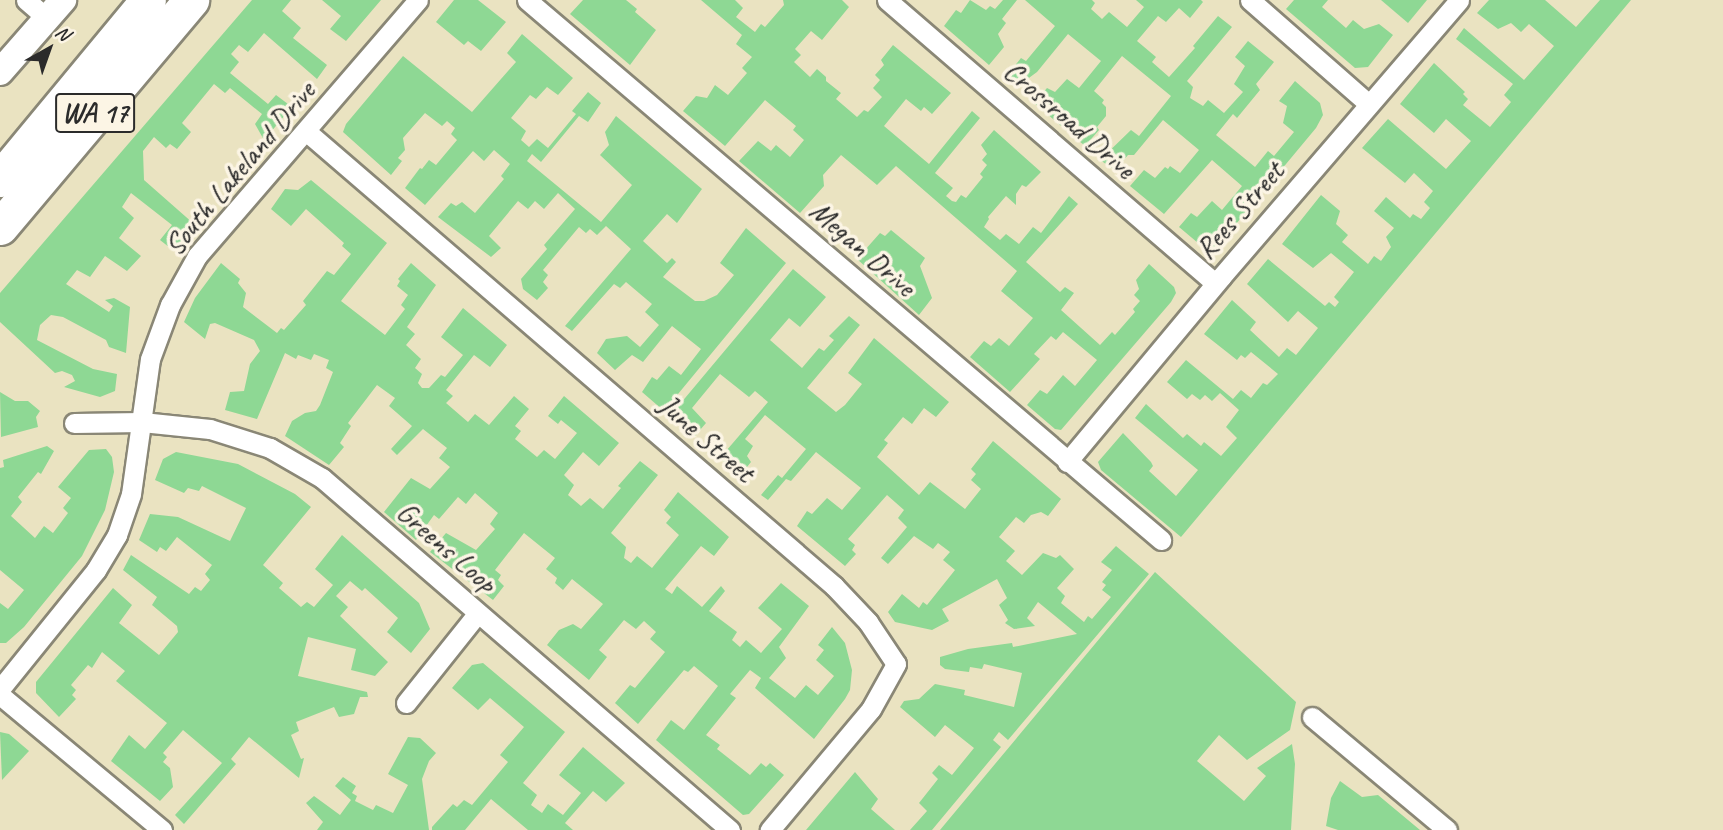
<!DOCTYPE html>
<style>
body{margin:0}
#map{position:relative;width:1723px;height:830px;overflow:hidden;background:#eae3c1;font-family:Caveat,sans-serif}
div>[style]{position:absolute}
.green>*{inset:0;background:#8ed894}
.roads{filter:drop-shadow(2px 0 #8a8776) drop-shadow(-2px 0 #8a8776) drop-shadow(0 2px #8a8776) drop-shadow(0 -2px #8a8776)}
.street>*{height:19px;margin:-9.5px;padding:0 9.5px;transform-origin:9.5px;border-radius:9.5px;background:#fff}
.secondary>*{height:26px;margin:-13px;padding:0 13px;transform-origin:13px;border-radius:13px;background:#fff}
.highway>*{height:35px;margin:-17.5px;padding:0 17.5px;transform-origin:17.5px;border-radius:17.5px;background:#fff}
span{translate:-50% -50%;white-space:nowrap;text-align:center;line-height:1.15;-webkit-text-stroke:7px #fcf5e5;paint-order:stroke}
.shield-label span{padding:2px 5px;background:#fcf5e5;border:2px solid;border-radius:5px;-webkit-text-stroke-width:0}
.shield-label{font-size:28px;color:#2b2b2b;font-weight:700}
.street-label{font-size:30px;color:#2b2b2b}
.north{position:absolute;left:14px;top:14px;width:70px;height:70px;-webkit-text-stroke:5px #fcf5e5;paint-order:stroke;rotate:40deg;font-size:19px;font-weight:700;line-height:28px;text-align:center;color:#2b2b2b}
.north::after{content:'';display:block;margin:auto;width:24px;height:32px;background:#2b2b2b;clip-path:polygon(50% 0,100% 100%,50% 72%,0 100%)}
</style>
<div id="map">
<div class="green">
<i style="clip-path:polygon(252px 0,291px 0,282px 11px,301px 28px,293px 38px,327px 65px,317px 79px,264px 33px,248px 52px,239px 45px,231px 54px,239px 62px,230px 73px,268px 104px,276px 95px,292px 107px,264px 140px,255px 124px,262px 114px,230px 88px,225px 93px,214px 84px,182px 123px,191px 132px,177px 149px,170px 144px,166px 148px,154px 137px,143px 151px,144px 180px,194px 224px,174px 251px,160px 240px,172px 225px,131px 193px,122px 207px,134px 218px,119px 238px,141px 256px,127px 271px,105px 256px,90px 277px,77px 270px,66px 284px,109px 312px,113px 306px,105px 300px,114px 298px,130px 307px,126px 353px,109px 347px,106px 340px,63px 317px,51px 315px,40px 325px,37px 340px,93px 369px,117px 374px,115px 391px,100px 397px,64px 387px,75px 381px,72px 375px,62px 371px,55px 373px,0 322px,0 293px)"></i>
<i style="clip-path:polygon(322px 0,381px 0,346px 41px,330px 29px,341px 16px)"></i>
<i style="clip-path:polygon(454px 0,478px 0,506px 22px,481px 51px,468px 41px,464px 45px,436px 22px)"></i>
<i style="clip-path:polygon(583px 0,626px 0,637px 9px,635px 12px,656px 30px,630px 65px,570px 14px)"></i>
<i style="clip-path:polygon(701px 0,735px 0,743px 8px,736px 17px,755px 32px,761px 24px,765px 27px,784px 5px,783px 0,842px 0,849px 7px,822px 40px,811px 31px,795px 49px,801px 55px,794px 62px,810px 77px,817px 69px,826px 77px,826px 81px,841px 93px,836px 99px,857px 117px,864px 110px,868px 112px,882px 97px,873px 88px,880px 80px,875px 75px,884px 65px,881px 60px,893px 45px,951px 93px,932px 114px,924px 107px,921px 111px,906px 99px,884px 126px,929px 164px,972px 111px,980px 118px,935px 173px,953px 188px,946px 196px,952px 201px,956px 202px,961px 195px,966px 198px,983px 177px,980px 174px,987px 165px,982px 160px,987px 154px,981px 145px,994px 130px,1041px 172px,1026px 187px,1022px 185px,1016px 194px,1016px 205px,1006px 196px,988px 217px,989px 219px,984px 227px,1000px 240px,1006px 234px,1019px 244px,1033px 227px,1041px 233px,1069px 196px,1078px 204px,1026px 262px,1060px 292px,1065px 287px,1074px 293px,1061px 310px,1100px 345px,1112px 332px,1115px 335px,1135px 312px,1133px 309px,1140px 301px,1134px 295px,1139px 289px,1136px 280px,1149px 264px,1174px 287px,1176px 293px,1171px 302px,1061px 430px,1055px 429px,1027px 405px,1040px 390px,1047px 394px,1063px 375px,1075px 386px,1097px 360px,1063px 332px,1056px 340px,1051px 336px,1034px 354px,1040px 359px,1010px 392px,970px 357px,984px 341px,991px 346px,999px 338px,1009px 346px,1033px 318px,1001px 291px,1017px 271px,896px 166px,877px 185px,841px 155px,823px 175px,824px 186px,800px 213px,739px 161px,758px 141px,771px 151px,776px 145px,790px 157px,804px 140px,793px 130px,796px 126px,765px 100px,725px 146px,683px 111px,696px 96px,707px 98px,715px 85px,728px 95px,747px 73px,742px 68px,752px 57px,736px 44px,742px 35px)"></i>
<i style="clip-path:polygon(970px 0,986px 10px,990px 6px,995px 9px,1003px 0,1017px 0,1002px 19px,1006px 23px,998px 34px,1004px 47px,989px 65px,944px 26px,956px 10px,961px 13px)"></i>
<i style="clip-path:polygon(1025px 0,1092px 0,1095px 3px,1091px 9px,1102px 19px,1109px 12px,1127px 27px,1144px 7px,1136px 0,1201px 0,1203px 2px,1190px 18px,1179px 8px,1166px 22px,1158px 16px,1137px 41px,1156px 57px,1152px 62px,1169px 77px,1195px 48px,1193px 46px,1218px 16px,1232px 27px,1187px 81px,1193px 87px,1190px 98px,1203px 106px,1208px 100px,1224px 113px,1243px 92px,1234px 84px,1245px 66px,1235px 57px,1248px 41px,1274px 62px,1256px 84px,1260px 90px,1237px 118px,1233px 114px,1216px 135px,1255px 167px,1268px 151px,1274px 156px,1294px 132px,1283px 123px,1287px 106px,1279px 101px,1295px 81px,1320px 103px,1323px 115px,1316px 128px,1221px 242px,1212px 249px,1204px 248px,1179px 227px,1191px 213px,1197px 217px,1212px 201px,1222px 210px,1242px 186px,1212px 160px,1164px 214px,1130px 186px,1144px 170px,1155px 178px,1165px 167px,1168px 169px,1170px 166px,1180px 173px,1199px 150px,1163px 120px,1134px 155px,1128px 155px,1115px 170px,1100px 160px,1131px 130px,1139px 136px,1171px 96px,1122px 56px,1094px 91px,1104px 100px,1102px 103px,1106px 107px,1106px 116px,1097px 127px,1099px 130px,1085px 146px,1034px 103px,1047px 88px,1055px 92px,1067px 79px,1079px 88px,1101px 61px,1068px 34px,1037px 72px,1022px 83px,1015px 86px,1005px 78px,1021px 58px,1026px 61px,1055px 26px)"></i>
<i style="clip-path:polygon(1294px 0,1328px 0,1322px 7px,1346px 28px,1353px 20px,1364px 29px,1379px 24px,1393px 35px,1368px 67px,1355px 68px,1286px 9px)"></i>
<i style="clip-path:polygon(1381px 0,1427px 0,1408px 23px)"></i>
<i style="clip-path:polygon(1489px 0,1545px 0,1576px 27px,1600px 0,1631px 0,1181px 537px,1101px 470px,1098px 462px,1123px 433px,1151px 462px,1153px 466px,1149px 471px,1176px 496px,1198px 470px,1135px 418px,1146px 404px,1183px 438px,1187px 434px,1201px 446px,1204px 442px,1221px 456px,1237px 438px,1226px 427px,1239px 410px,1220px 393px,1212px 401px,1205px 395px,1200px 400px,1192px 394px,1187px 399px,1167px 382px,1186px 360px,1233px 399px,1241px 390px,1251px 398px,1263px 383px,1267px 385px,1278px 374px,1251px 352px,1245px 358px,1241px 355px,1237px 360px,1204px 334px,1232px 300px,1256px 322px,1250px 330px,1279px 357px,1287px 348px,1296px 355px,1318px 328px,1298px 311px,1288px 322px,1247px 284px,1268px 259px,1325px 306px,1329px 302px,1335px 307px,1339px 302px,1334px 297px,1354px 272px,1331px 253px,1313px 268px,1282px 244px,1321px 195px,1340px 211px,1336px 224px,1348px 235px,1342px 242px,1368px 264px,1374px 256px,1381px 261px,1391px 247px,1386px 237px,1394px 228px,1374px 211px,1386px 197px,1410px 218px,1413px 214px,1421px 219px,1430px 208px,1424px 202px,1433px 191px,1414px 173px,1405px 183px,1362px 148px,1388px 119px,1446px 169px,1471px 141px,1446px 119px,1434px 133px,1400px 104px,1434px 63px,1465px 92px,1463px 94px,1468px 99px,1463px 105px,1490px 127px,1511px 102px,1504px 95px,1513px 84px,1456px 39px,1464px 28px,1524px 80px,1554px 46px,1529px 24px,1521px 32px,1511px 23px,1498px 29px,1477px 13px)"></i>
<i style="clip-path:polygon(522px 34px,573px 78px,558px 95px,547px 87px,536px 99px,530px 95px,511px 118px,526px 131px,521px 140px,529px 147px,537px 139px,548px 148px,576px 114px,572px 111px,588px 92px,601px 103px,588px 122px,579px 116px,541px 162px,532px 154px,527px 161px,601px 222px,632px 185px,600px 155px,609px 145px,605px 132px,616px 116px,702px 189px,677px 223px,667px 214px,643px 241px,667px 263px,672px 258px,676px 262px,663px 277px,695px 301px,704px 301px,717px 295px,734px 275px,720px 263px,746px 228px,786px 263px,664px 411px,642px 392px,652px 377px,657px 380px,669px 366px,681px 375px,701px 349px,672px 326px,643px 362px,632px 355px,615px 370px,597px 353px,606px 339px,627px 336px,640px 347px,659px 325px,645px 312px,652px 304px,626px 282px,620px 288px,614px 284px,572px 331px,565px 326px,631px 249px,606px 226px,597px 235px,590px 229px,586px 233px,579px 227px,543px 270px,548px 275px,543px 282px,548px 288px,537px 300px,523px 289px,521px 279px,547px 249px,544px 245px,575px 209px,558px 193px,544px 209px,535px 201px,528px 209px,518px 201px,489px 236px,501px 248px,491px 257px,438px 217px,451px 203px,456px 206px,462px 202px,475px 213px,504px 179px,501px 176px,510px 164px,494px 150px,484px 161px,473px 151px,425px 205px,405px 188px,420px 168px,422px 169px,429px 160px,436px 165px,457px 140px,451px 134px,455px 128px,447px 121px,442px 126px,425px 113px,403px 138px,405px 150px,398px 158px,402px 161px,391px 175px,343px 132px,346px 124px,403px 56px,472px 112px,516px 62px,507px 53px)"></i>
<i style="clip-path:polygon(311px 180px,387px 243px,341px 301px,385px 335px,405px 309px,401px 305px,408px 295px,397px 286px,400px 281px,398px 279px,411px 263px,436px 285px,407px 327px,415px 334px,406px 345px,421px 359px,415px 368px,422px 374px,418px 383px,422px 388px,429px 388px,441px 375px,445px 377px,463px 355px,441px 337px,463px 308px,507px 345px,490px 367px,474px 355px,446px 390px,453px 396px,446px 403px,468px 422px,475px 414px,489px 425px,514px 396px,529px 409px,515px 426px,521px 431px,515px 439px,537px 457px,544px 450px,555px 459px,577px 433px,561px 420px,558px 424px,548px 416px,564px 396px,619px 443px,599px 466px,583px 452px,564px 475px,574px 485px,568px 495px,581px 506px,590px 498px,603px 509px,621px 488px,618px 486px,640px 461px,658px 475px,611px 533px,626px 547px,624px 558px,631px 563px,637px 556px,652px 568px,679px 535px,666px 523px,671px 517px,664px 510px,678px 492px,729px 537px,714px 556px,701px 546px,665px 589px,672px 594px,677px 586px,702px 607px,721px 586px,725px 591px,709px 611px,737px 632px,732px 640px,740px 647px,746px 640px,761px 653px,782px 629px,758px 608px,781px 583px,809px 606px,779px 647px,786px 658px,769px 678px,795px 698px,806px 685px,818px 695px,834px 676px,816px 660px,824px 650px,818px 645px,832px 627px,845px 643px,852px 670px,850px 690px,845px 699px,814px 739px,755px 688px,761px 678px,750px 670px,730px 694px,736px 698px,706px 735px,720px 745px,717px 749px,750px 775px,761px 763px,766px 767px,770px 763px,784px 775px,749px 814px,743px 815px,656px 740px,671px 720px,684px 730px,718px 686px,694px 666px,688px 672px,684px 670px,638px 724px,615px 703px,630px 685px,635px 688px,665px 652px,650px 639px,656px 632px,644px 621px,636px 629px,624px 620px,599px 650px,607px 657px,589px 680px,547px 645px,559px 630px,573px 624px,581px 629px,603px 604px,572px 579px,563px 590px,555px 583px,557px 578px,546px 569px,555px 558px,524px 533px,495px 570px,501px 575px,498px 580px,504px 586px,493px 600px,430px 552px,446px 533px,476px 550px,495px 529px,490px 524px,498px 513px,475px 493px,466px 504px,458px 497px,439px 519px,434px 515px,416px 540px,384px 512px,411px 478px,430px 489px,450px 467px,439px 458px,447px 448px,423px 429px,397px 455px,391px 449px,412px 426px,389px 406px,395px 398px,377px 385px,348px 423px,351px 426px,340px 443px,344px 447px,329px 465px,285px 436px,292px 421px,305px 413px,316px 411px,320px 405px,333px 372px,326px 368px,329px 360px,314px 354px,311px 360px,298px 355px,296px 359px,285px 353px,257px 419px,225px 410px,230px 392px,244px 391px,250px 364px,260px 351px,254px 340px,215px 323px,210px 324px,205px 339px,184px 322px,195px 298px,221px 263px,240px 279px,238px 283px,246px 293px,243px 307px,277px 333px,281px 328px,284px 330px,306px 305px,303px 301px,327px 271px,334px 275px,351px 254px,342px 246px,344px 243px,306px 209px,291px 226px,271px 209px,285px 189px,298px 190px)"></i>
<i style="clip-path:polygon(891px 230px,925px 258px,920px 266px,932px 298px,919px 315px,857px 259px,880px 233px,885px 236px)"></i>
<i style="clip-path:polygon(793px 269px,826px 297px,800px 327px,789px 318px,770px 340px,802px 368px,819px 348px,824px 351px,834px 340px,829px 336px,849px 316px,860px 325px,807px 388px,836px 412px,845px 405px,862px 384px,848px 373px,874px 338px,949px 402px,936px 417px,924px 408px,912px 424px,903px 417px,884px 440px,888px 443px,877px 457px,919px 495px,930px 482px,965px 509px,981px 489px,971px 480px,976px 474px,971px 469px,993px 441px,1061px 499px,1048px 516px,1041px 512px,1031px 515px,1024px 523px,1016px 517px,999px 537px,1015px 551px,1006px 561px,1022px 575px,1043px 553px,1056px 558px,1060px 555px,1074px 569px,1057px 588px,1065px 596px,1061px 603px,1084px 622px,1088px 616px,1092px 619px,1111px 597px,1102px 590px,1106px 585px,1102px 582px,1112px 570px,1101px 562px,1116px 546px,1149px 574px,1008px 740px,999px 732px,993px 740px,1001px 747px,932px 830px,910px 830px,927px 811px,919px 803px,938px 779px,932px 773px,939px 765px,952px 775px,974px 748px,945px 725px,935px 737px,900px 707px,904px 701px,919px 699px,935px 684px,965px 690px,964px 695px,1014px 707px,1022px 673px,984px 664px,982px 669px,970px 667px,969px 672px,945px 669px,940px 665px,940px 657px,968px 649px,1012px 643px,1013px 647px,1077px 634px,1038px 602px,1027px 618px,1035px 626px,1014px 629px,1005px 623px,1008px 620px,999px 605px,1007px 598px,997px 579px,942px 609px,949px 621px,932px 630px,895px 622px,888px 612px,902px 594px,919px 608px,923px 602px,927px 605px,955px 570px,943px 560px,950px 552px,938px 543px,933px 549px,914px 536px,888px 564px,881px 558px,907px 527px,898px 518px,904px 510px,887px 495px,848px 539px,855px 545px,852px 550px,856px 554px,845px 566px,797px 526px,807px 511px,812px 514px,827px 498px,842px 510px,861px 488px,816px 452px,791px 481px,786px 479px,768px 500px,761px 495px,778px 475px,782px 478px,806px 449px,765px 415px,745px 439px,753px 446px,747px 456px,751px 462px,739px 477px,720px 458px,768px 402px,755px 391px,749px 397px,720px 374px,692px 408px,706px 423px,694px 437px,670px 416px)"></i>
<i style="clip-path:polygon(0 392px,15px 401px,28px 401px,40px 411px,36px 417px,38px 427px,1px 437px)"></i>
<i style="clip-path:polygon(47px 446px,54px 451px,41px 474px,38px 472px,18px 497px,22px 502px,11px 516px,35px 538px,44px 526px,53px 533px,68px 513px,63px 508px,71px 498px,58px 487px,89px 450px,106px 449px,112px 457px,114px 472px,105px 510px,82px 556px,24px 627px,6px 643px,0 643px,0 603px,8px 609px,24px 590px,0 570px,0 468px,4px 467px,3px 460px)"></i>
<i style="clip-path:polygon(176px 452px,238px 464px,295px 494px,311px 507px,263px 565px,283px 583px,279px 588px,301px 607px,307px 602px,314px 607px,333px 585px,315px 569px,342px 535px,419px 603px,430px 629px,411px 653px,387px 632px,398px 618px,365px 588px,362px 591px,350px 581px,336px 596px,348px 607px,340px 616px,388px 662px,375px 676px,351px 670px,356px 649px,308px 637px,298px 676px,367px 692px,368px 697px,360px 697px,354px 714px,339px 717px,334px 707px,296px 722px,299px 731px,291px 735px,301px 759px,304px 758px,299px 778px,249px 737px,231px 759px,236px 764px,184px 824px,175px 815px,222px 763px,183px 730px,163px 753px,167px 757px,163px 762px,170px 768px,173px 787px,160px 801px,111px 761px,129px 735px,145px 749px,167px 723px,116px 681px,125px 671px,102px 652px,92px 668px,88px 665px,71px 685px,76px 690px,72px 695px,76px 699px,59px 717px,36px 693px,36px 682px,113px 588px,132px 605px,119px 623px,159px 655px,178px 632px,177px 626px,152px 605px,157px 597px,123px 570px,131px 555px,189px 594px,195px 587px,201px 591px,210px 580px,205px 574px,212px 565px,177px 537px,166px 551px,160px 547px,157px 552px,139px 540px,150px 514px,178px 517px,230px 541px,246px 508px,202px 486px,199px 491px,188px 488px,184px 493px,155px 480px,163px 459px)"></i>
<i style="clip-path:polygon(1155px 572px,1296px 702px,1290px 730px,1247px 760px,1219px 735px,1197px 761px,1244px 801px,1266px 776px,1257px 768px,1292px 744px,1295px 764px,1291px 830px,940px 830px)"></i>
<i style="clip-path:polygon(483px 663px,565px 732px,523px 783px,537px 795px,531px 805px,542px 813px,548px 804px,563px 815px,581px 793px,559px 775px,583px 747px,625px 783px,606px 802px,593px 791px,565px 823px,573px 830px,528px 830px,491px 799px,465px 830px,432px 830px,432px 827px,453px 804px,457px 807px,464px 800px,472px 805px,508px 762px,500px 755px,524px 727px,490px 698px,478px 710px,452px 688px,472px 665px)"></i>
<i style="clip-path:polygon(0 732px,9px 734px,29px 751px,2px 780px)"></i>
<i style="clip-path:polygon(408px 737px,420px 738px,436px 753px,429px 761px,422px 779px,429px 830px,317px 830px,323px 822px,306px 803px,314px 796px,340px 815px,351px 800px,335px 786px,343px 777px,356px 786px,352px 793px,357px 796px,355px 801px,373px 810px,376px 805px,393px 813px,408px 785px,388px 774px)"></i>
<i style="clip-path:polygon(855px 772px,878px 799px,871px 809px,895px 830px,806px 830px)"></i>
<i style="clip-path:polygon(1340px 781px,1362px 797px,1378px 795px,1420px 830px,1338px 830px,1326px 826px,1331px 798px)"></i>
</div>
<div class="roads">
<div class="street">
<i style="left:26px;top:0;width:28px;rotate:41deg"></i>
<i style="left:527px;top:0;width:833px;rotate:40.42deg"></i>
<i style="left:887px;top:0;width:433px;rotate:40.8deg"></i>
<i style="left:1250px;top:0;width:158px;rotate:41.2deg"></i>
<i style="left:307px;top:132px;width:696px;rotate:40.74deg"></i>
<i style="left:834px;top:586px;width:50px;rotate:46.6deg"></i>
<i style="left:868px;top:622px;width:50px;rotate:56.3deg"></i>
<i style="left:896px;top:664px;width:51px;rotate:119.1deg"></i>
<i style="left:871px;top:709px;width:158px;rotate:129.9deg"></i>
<i style="left:74px;top:423px;width:68px;rotate:-0.8deg"></i>
<i style="left:142px;top:422px;width:68px;rotate:5.9deg"></i>
<i style="left:210px;top:429px;width:63px;rotate:17.6deg"></i>
<i style="left:270px;top:448px;width:60px;rotate:30deg"></i>
<i style="left:322px;top:478px;width:539px;rotate:40.79deg"></i>
<i style="left:1067px;top:462px;width:241px;rotate:-50.2deg"></i>
<i style="left:1221px;top:277px;width:365px;rotate:-49.3deg"></i>
<i style="left:0;top:689px;width:153px;rotate:-51.1deg"></i>
<i style="left:96px;top:570px;width:41px;rotate:-59deg"></i>
<i style="left:117px;top:535px;width:43px;rotate:-71.1deg"></i>
<i style="left:131px;top:494px;width:136px;rotate:-82deg"></i>
<i style="left:150px;top:359px;width:58px;rotate:-69.7deg"></i>
<i style="left:170px;top:305px;width:56px;rotate:-61.1deg"></i>
<i style="left:197px;top:256px;width:338px;rotate:-49.2deg"></i>
<i style="left:0;top:695px;width:211px;rotate:39.8deg"></i>
<i style="left:406px;top:703px;width:114px;rotate:-51.4deg"></i>
<i style="left:1312px;top:717px;width:176px;rotate:39.9deg"></i>
</div>
<div class="secondary">
<i style="left:0;top:72px;width:96px;rotate:-48.8deg"></i>
</div>
<div class="highway">
<i style="left:0;top:179px;width:232px;rotate:-50.4deg"></i>
<i style="left:0;top:227px;width:297px;rotate:-49.9deg"></i>
</div>
</div>
<div class="shield-label">
<span style="left:95px;top:113px">WA 17</span>
</div>
<div class="street-label">
<span style="left:1070px;top:119px;rotate:41deg">Crossroad Drive</span>
<span style="left:239px;top:168px;rotate:-50deg">South Lakeland Drive</span>
<span style="left:1239px;top:210px;rotate:-49deg">Rees Street</span>
<span style="left:863px;top:248px;rotate:41deg">Megan Drive</span>
<span style="left:707px;top:438px;rotate:41deg">June Street</span>
<span style="left:447px;top:547px;rotate:41deg">Greens Loop</span>
</div>
<div class="north">N</div>
</div>
